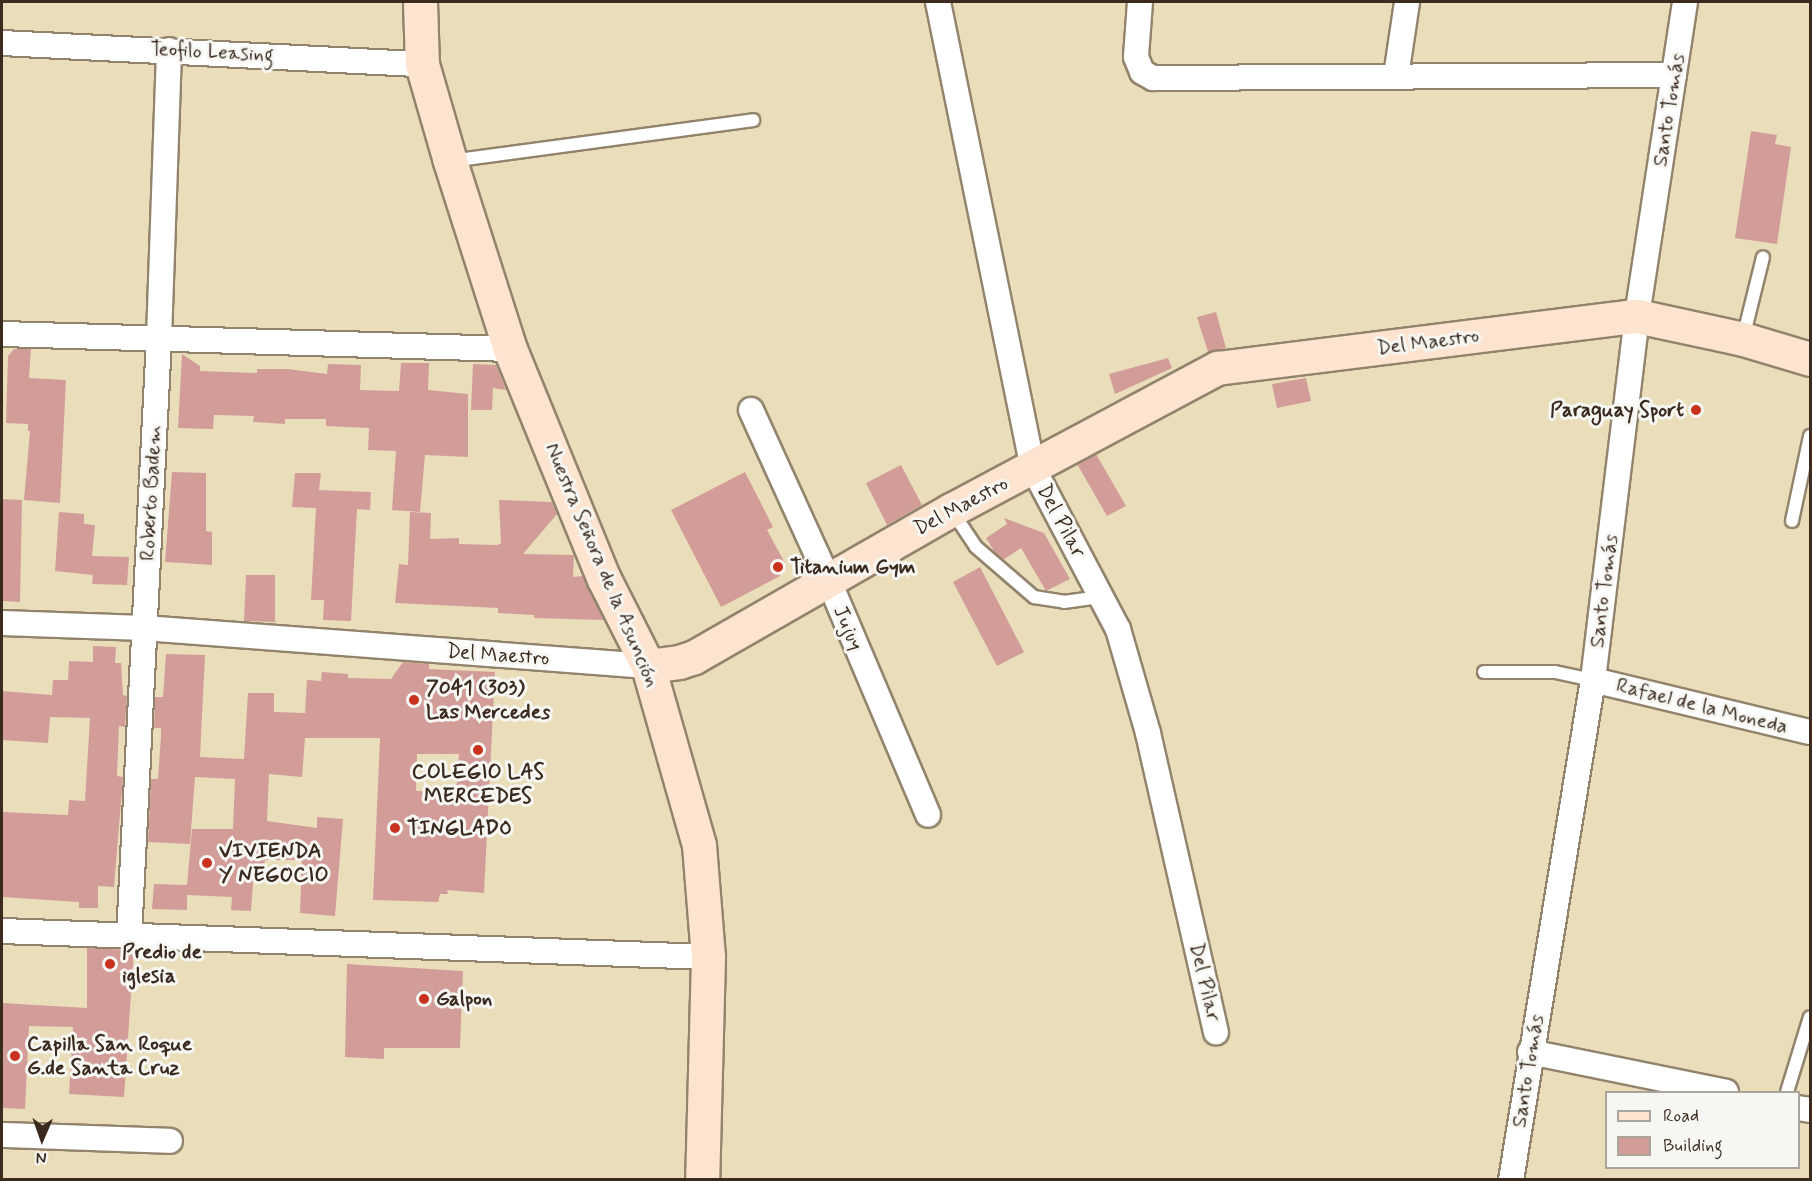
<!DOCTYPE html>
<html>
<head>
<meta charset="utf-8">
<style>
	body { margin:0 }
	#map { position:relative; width:1812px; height:1181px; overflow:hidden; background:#eadeba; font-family:Mynerve,sans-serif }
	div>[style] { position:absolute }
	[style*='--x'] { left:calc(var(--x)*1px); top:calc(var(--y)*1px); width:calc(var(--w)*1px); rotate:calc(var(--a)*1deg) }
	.building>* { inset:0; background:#d29d99 }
	.roads { filter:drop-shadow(2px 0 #92846c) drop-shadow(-2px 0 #92846c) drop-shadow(0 2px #92846c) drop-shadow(0 -2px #92846c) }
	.lane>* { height:12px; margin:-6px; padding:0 6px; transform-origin:6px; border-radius:6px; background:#fff }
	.street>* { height:24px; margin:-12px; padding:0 12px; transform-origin:12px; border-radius:12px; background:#fff }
	.secondary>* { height:33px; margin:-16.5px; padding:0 16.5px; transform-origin:16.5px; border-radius:16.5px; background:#fde4d1 }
	.dots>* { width:16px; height:16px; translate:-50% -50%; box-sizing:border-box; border:3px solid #f6f6f2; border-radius:50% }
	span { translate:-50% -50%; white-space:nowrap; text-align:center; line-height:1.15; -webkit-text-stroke:6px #f6f6f2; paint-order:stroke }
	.street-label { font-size:21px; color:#3b2a1e }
	.poi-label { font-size:21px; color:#3b2a1e; font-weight:700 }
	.right { translate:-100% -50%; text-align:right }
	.left { translate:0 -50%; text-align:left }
	.frame { position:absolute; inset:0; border:3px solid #3b2a1e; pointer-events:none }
	.legend { position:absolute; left:1605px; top:1091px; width:195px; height:78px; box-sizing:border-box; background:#f6f6f2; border:2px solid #aba49d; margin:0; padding:8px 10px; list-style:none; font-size:18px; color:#3b2a1e }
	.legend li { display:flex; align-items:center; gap:12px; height:30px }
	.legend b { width:30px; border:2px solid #aba49d }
	.north { position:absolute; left:12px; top:1109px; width:60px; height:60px; -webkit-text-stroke:4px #f6f6f2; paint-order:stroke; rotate:182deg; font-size:16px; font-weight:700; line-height:24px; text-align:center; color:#3b2a1e }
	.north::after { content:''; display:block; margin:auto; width:21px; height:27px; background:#3b2a1e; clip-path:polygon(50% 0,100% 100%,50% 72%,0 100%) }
</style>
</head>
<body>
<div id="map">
	<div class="building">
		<div style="clip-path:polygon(1751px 131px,1777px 135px,1775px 144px,1791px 147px,1777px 244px,1735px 238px)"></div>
		<div style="clip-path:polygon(1216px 312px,1226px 348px,1208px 352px,1197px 317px)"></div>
		<div style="clip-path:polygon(14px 349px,31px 349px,29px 378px,66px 380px,60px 503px,24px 500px,30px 431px,28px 431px,28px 424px,6px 423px,8px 356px)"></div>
		<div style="clip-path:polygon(182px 354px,200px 366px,200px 371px,257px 373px,257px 369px,288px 369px,327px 374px,328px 364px,361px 365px,360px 390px,399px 391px,401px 363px,429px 363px,428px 390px,468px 394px,468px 457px,425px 455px,420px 512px,392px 510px,396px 451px,368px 450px,369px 428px,326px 426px,326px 419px,285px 419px,285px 424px,253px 422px,254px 416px,214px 415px,213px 429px,178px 428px)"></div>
		<div style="clip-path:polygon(1168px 358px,1172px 368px,1115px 394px,1109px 374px)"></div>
		<div style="clip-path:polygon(473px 364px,496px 365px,506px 390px,493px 388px,492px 410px,471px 410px)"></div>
		<div style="clip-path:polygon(1306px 378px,1311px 401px,1277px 408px,1272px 384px)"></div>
		<div style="clip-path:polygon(1096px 454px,1126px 506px,1107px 516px,1077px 464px)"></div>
		<div style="clip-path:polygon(901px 465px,922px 505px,887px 525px,866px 483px)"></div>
		<div style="clip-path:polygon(172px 472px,206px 473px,206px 531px,212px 532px,212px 565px,165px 562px)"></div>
		<div style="clip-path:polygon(745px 472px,773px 527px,767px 530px,785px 563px,780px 576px,721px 607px,671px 510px)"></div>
		<div style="clip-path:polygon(295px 473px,321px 473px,319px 490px,371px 492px,370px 510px,357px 509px,351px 621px,323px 620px,324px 600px,311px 600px,316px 508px,292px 507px)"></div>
		<div style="clip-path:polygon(2px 499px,22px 500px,20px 602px,2px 601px)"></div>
		<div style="clip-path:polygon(499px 500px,552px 502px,557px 514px,523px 554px,574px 555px,573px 577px,583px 576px,604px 620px,534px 618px,534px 615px,498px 613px,498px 608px,395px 603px,399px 564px,408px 565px,410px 512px,431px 513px,430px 539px,459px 538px,459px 544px,498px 545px,501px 543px)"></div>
		<div style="clip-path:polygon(59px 512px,84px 514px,84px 524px,95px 525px,92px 556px,129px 557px,127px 585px,92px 584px,93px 575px,55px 571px)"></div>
		<div style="clip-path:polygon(1004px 518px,1044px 533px,1070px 579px,1046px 591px,1021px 548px,1003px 560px,996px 554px,986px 538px,1007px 524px)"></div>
		<div style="clip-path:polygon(980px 567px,1024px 652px,997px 666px,953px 582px)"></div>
		<div style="clip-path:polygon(246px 575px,275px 575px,275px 622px,244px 621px)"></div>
		<div style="clip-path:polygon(93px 646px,116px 647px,115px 663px,121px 663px,123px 695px,127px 696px,125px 727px,119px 726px,117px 776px,123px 777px,114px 887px,98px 886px,98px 908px,79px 908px,79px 902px,2px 897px,2px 812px,68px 815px,69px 800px,85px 801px,90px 718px,50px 717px,48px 743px,2px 740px,2px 691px,52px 695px,53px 680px,68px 680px,69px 661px,93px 662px)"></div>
		<div style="clip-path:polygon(evenodd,166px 654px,205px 655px,200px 757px,244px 759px,248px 693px,274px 693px,274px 712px,305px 713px,307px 680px,321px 681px,322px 672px,348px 674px,348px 678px,391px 679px,403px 662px,429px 664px,429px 669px,495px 672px,484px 893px,447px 890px,448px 894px,440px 894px,438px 902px,373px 900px,380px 738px,305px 738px,302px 777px,269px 774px,267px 821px,317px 828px,317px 817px,343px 819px,335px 916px,300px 913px,302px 860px,265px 860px,264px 869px,254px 869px,251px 911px,231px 910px,232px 897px,187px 895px,187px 910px,152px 909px,154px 884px,187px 885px,192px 829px,233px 829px,235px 779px,195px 777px,190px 844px,148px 842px,151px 779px,158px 779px,161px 736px,161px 728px,154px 728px,155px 697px,163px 697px,166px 654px,417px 754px,459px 754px,456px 792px,416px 791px,417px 754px)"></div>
		<div style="clip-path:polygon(87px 948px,134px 950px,124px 1097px,69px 1094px,73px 1027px,29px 1026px,25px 1109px,2px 1108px,2px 1003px,87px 1008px)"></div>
		<div style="clip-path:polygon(347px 964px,463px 971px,460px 1048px,384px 1048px,384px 1059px,345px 1057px)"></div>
	</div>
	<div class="roads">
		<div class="lane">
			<div style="--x:451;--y:161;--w:305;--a:-7.7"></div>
			<div style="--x:1743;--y:338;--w:83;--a:-76.1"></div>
			<div style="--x:952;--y:511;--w:43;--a:56.3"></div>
			<div style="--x:976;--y:547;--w:77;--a:40.8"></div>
			<div style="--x:1034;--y:597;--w:30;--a:9"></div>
			<div style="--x:1064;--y:602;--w:36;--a:-8"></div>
			<div style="--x:1792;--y:521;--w:87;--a:-78"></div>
			<div style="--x:1484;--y:672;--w:71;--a:0"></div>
			<div style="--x:1555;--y:672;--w:39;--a:12"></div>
			<div style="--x:1787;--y:1092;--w:78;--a:-73"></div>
		</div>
		<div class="street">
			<div style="--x:938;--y:2;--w:476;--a:78.5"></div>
			<div style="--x:1033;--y:468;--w:182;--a:62.2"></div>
			<div style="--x:1118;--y:629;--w:108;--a:73.9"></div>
			<div style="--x:1148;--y:733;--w:307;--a:77.2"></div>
			<div style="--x:1140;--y:2;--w:55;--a:94.2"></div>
			<div style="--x:1136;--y:57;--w:16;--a:68"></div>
			<div style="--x:1142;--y:72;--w:13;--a:29"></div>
			<div style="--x:1153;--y:78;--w:521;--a:-0.33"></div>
			<div style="--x:2;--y:43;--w:421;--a:2.9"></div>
			<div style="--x:1396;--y:76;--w:75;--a:-81.5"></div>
			<div style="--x:2;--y:334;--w:508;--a:1.69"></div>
			<div style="--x:751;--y:410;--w:186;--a:65.5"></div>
			<div style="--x:828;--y:579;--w:256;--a:67"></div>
			<div style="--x:2;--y:623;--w:142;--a:2"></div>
			<div style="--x:144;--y:628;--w:505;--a:4.31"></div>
			<div style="--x:1593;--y:680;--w:223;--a:13.5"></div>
			<div style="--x:2;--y:931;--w:706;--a:2.11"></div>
			<div style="--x:129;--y:937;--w:600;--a:-87.13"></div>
			<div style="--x:159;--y:338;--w:288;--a:-88"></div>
			<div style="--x:1530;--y:1052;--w:200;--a:11.5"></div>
			<div style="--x:1798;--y:1108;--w:12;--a:9"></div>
			<div style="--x:2;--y:1135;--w:168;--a:2"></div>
			<div style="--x:1511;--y:1180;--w:507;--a:-80.69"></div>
			<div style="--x:1593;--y:680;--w:367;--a:-83.1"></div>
			<div style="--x:1637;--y:316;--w:318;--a:-81.3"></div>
		</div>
		<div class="secondary">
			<div style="--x:420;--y:2;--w:62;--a:88.2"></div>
			<div style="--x:422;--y:64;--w:101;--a:73.9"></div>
			<div style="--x:450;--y:161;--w:197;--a:72.3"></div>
			<div style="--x:510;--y:349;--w:248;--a:67.8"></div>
			<div style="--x:604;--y:579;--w:97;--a:63.2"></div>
			<div style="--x:648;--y:666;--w:186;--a:74.1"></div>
			<div style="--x:699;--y:845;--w:112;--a:85.4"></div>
			<div style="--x:708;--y:957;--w:223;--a:91.5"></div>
			<div style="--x:648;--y:666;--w:31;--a:-7"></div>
			<div style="--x:679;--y:662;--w:16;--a:-18"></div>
			<div style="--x:694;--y:657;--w:296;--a:-29.8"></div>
			<div style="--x:951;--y:510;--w:302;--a:-28.1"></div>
			<div style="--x:1217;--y:368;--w:423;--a:-7.1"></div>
			<div style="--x:1637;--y:316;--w:108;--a:12.2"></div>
			<div style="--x:1743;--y:339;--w:70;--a:16.6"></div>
		</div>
	</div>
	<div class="dots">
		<div style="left:1696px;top:410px;background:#c8321e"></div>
		<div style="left:778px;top:567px;background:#c8321e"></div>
		<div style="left:414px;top:700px;background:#c8321e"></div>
		<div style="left:478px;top:750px;background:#c8321e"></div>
		<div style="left:395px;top:828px;background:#c8321e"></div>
		<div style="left:207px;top:863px;background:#c8321e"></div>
		<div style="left:110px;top:964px;background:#c8321e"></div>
		<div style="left:424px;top:999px;background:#c8321e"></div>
		<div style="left:15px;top:1056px;background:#c8321e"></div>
	</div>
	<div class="street-label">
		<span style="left:212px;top:52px;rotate:3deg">Teofilo Leasing</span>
		<span style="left:1669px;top:110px;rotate:-81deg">Santo Tomás</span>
		<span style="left:1428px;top:342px;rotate:-7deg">Del Maestro</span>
		<span style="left:151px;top:493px;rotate:-87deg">Roberto Badem</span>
		<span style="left:961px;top:506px;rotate:-28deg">Del Maestro</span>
		<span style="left:1061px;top:521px;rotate:62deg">Del Pilar</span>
		<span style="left:602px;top:565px;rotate:67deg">Nuestra Señora de la Asunción</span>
		<span style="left:1604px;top:591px;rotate:-83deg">Santo Tomás</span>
		<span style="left:848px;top:628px;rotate:67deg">Jujuy</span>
		<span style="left:498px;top:655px;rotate:4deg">Del Maestro</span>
		<span style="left:1702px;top:706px;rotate:14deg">Rafael de la Moneda</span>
		<span style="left:1205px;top:982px;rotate:77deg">Del Pilar</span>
		<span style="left:1528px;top:1071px;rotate:-81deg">Santo Tomás</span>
	</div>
	<div class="poi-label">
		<span class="right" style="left:1684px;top:410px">Paraguay Sport</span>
		<span class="left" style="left:790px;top:567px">Titanium Gym</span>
		<span class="left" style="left:426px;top:700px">7041 (303)<br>Las Mercedes</span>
		<span style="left:478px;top:784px">COLEGIO LAS<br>MERCEDES</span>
		<span class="left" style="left:407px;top:828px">TINGLADO</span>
		<span class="left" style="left:219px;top:863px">VIVIENDA<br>Y NEGOCIO</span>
		<span class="left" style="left:122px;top:964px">Predio de<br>iglesia</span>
		<span class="left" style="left:436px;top:999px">Galpon</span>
		<span class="left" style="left:27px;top:1056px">Capilla San Roque<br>G.de Santa Cruz</span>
	</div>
	<div class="frame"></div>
	<ul class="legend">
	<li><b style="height:8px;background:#fde4d1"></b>Road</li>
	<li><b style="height:16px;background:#d29d99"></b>Building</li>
	</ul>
	<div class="north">N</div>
</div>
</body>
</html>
